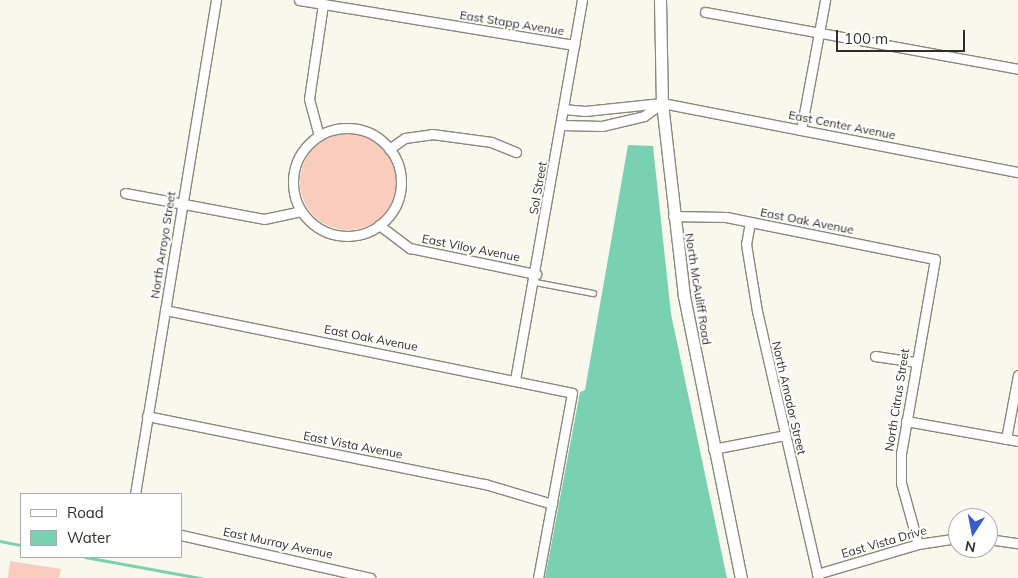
<!DOCTYPE html>
<html>
<head>
<meta charset="utf-8">
<style>
	body { margin:0 }
	#map { position:relative; width:1018px; height:578px; overflow:hidden; background:#f9f8ec; font-family:Mulish,sans-serif }
	div>[style] { position:absolute }
	[style*='--x'] { left:calc(var(--x)*1px); top:calc(var(--y)*1px); width:calc(var(--w)*1px); rotate:calc(var(--a)*1deg) }
	.green>* { inset:0; background:#faccbe }
	.round { border-radius:50% }
	.water>* { inset:0; background:#79d1b1 }
	.stream>* { height:2.5px; margin:-1.25px; padding:0 1.25px; transform-origin:1.25px; border-radius:1.25px; background:#79d1b1 }
	.roads { filter:drop-shadow(1px 0 #89887d) drop-shadow(-1px 0 #89887d) drop-shadow(0 1px #89887d) drop-shadow(0 -1px #89887d) }
	.service>* { height:4.5px; margin:-2.25px; padding:0 2.25px; transform-origin:2.25px; border-radius:2.25px; background:#fff }
	.minor>* { height:9px; margin:-4.5px; padding:0 4.5px; transform-origin:4.5px; border-radius:4.5px; background:#fff }
	.minor>.ring { margin:-4.5px; padding:0; box-sizing:content-box; background:none; border:9px solid #fff; border-radius:50% }
	.tertiary>* { height:11px; margin:-5.5px; padding:0 5.5px; transform-origin:5.5px; border-radius:5.5px; background:#fff }
	span { translate:-50% -50%; white-space:nowrap; text-align:center; line-height:1.15; -webkit-text-stroke:4px #fff; paint-order:stroke }
	.street-label { font-size:12px; color:#2d2d29 }
	.legend { position:absolute; left:20px; top:493px; width:162px; height:65px; box-sizing:border-box; background:#fff; border:1px solid #ababa9; margin:0; padding:6px 9px; list-style:none; font-size:15px; color:#2d2d29 }
	.legend li { display:flex; align-items:center; gap:10px; height:25px }
	.legend b { width:25px; border:1px solid #ababa9 }
	.north { position:absolute; left:948px; top:508px; width:50px; height:50px; box-sizing:border-box; background:#fff; border:1px solid #ababa9; border-radius:50%; rotate:191deg; font-size:14px; font-weight:700; line-height:20px; text-align:center; color:#2d2d29 }
	.north::after { content:''; display:block; margin:auto; width:18px; height:22px; background:#385ccd; clip-path:polygon(50% 0,100% 100%,50% 72%,0 100%) }
	.scale { position:absolute; left:836px; top:30px; width:129px; height:22px; box-sizing:border-box; border:2px solid #2d2d29; border-top:0; padding-left:6px; font-size:15px; line-height:18px; white-space:nowrap; color:#2d2d29; -webkit-text-stroke:4px #fff; paint-order:stroke }
</style>
</head>
<body>
<div id="map">
	<div class="green">
		<div class="round" style="left:300px;top:134px;width:96px;height:96px"></div>
		<div style="clip-path:polygon(10px 561px,61px 569px,59px 578px,8px 578px)"></div>
	</div>
	<div class="water">
		<div style="clip-path:polygon(628px 145px,653px 146px,671px 314px,727px 578px,545px 578px,580px 392px,585px 390px)"></div>
	</div>
	<div class="stream">
		<div style="--x:0;--y:541;--w:21;--a:11"></div>
		<div style="--x:85;--y:557;--w:118;--a:10.3"></div>
	</div>
	<div class="roads">
		<div class="service">
			<div style="--x:535;--y:282;--w:59;--a:10.7"></div>
		</div>
		<div class="minor">
			<div style="--x:299;--y:0;--w:279;--a:9.3"></div>
			<div style="--x:705;--y:12;--w:318;--a:10.3"></div>
			<div style="--x:563;--y:109;--w:22;--a:5"></div>
			<div style="--x:585;--y:111;--w:77;--a:-5.9"></div>
			<div style="--x:662;--y:103;--w:363;--a:11"></div>
			<div style="--x:562;--y:125;--w:40;--a:1.4"></div>
			<div style="--x:602;--y:126;--w:43;--a:-13.4"></div>
			<div style="--x:644;--y:116;--w:22;--a:-36"></div>
			<div class="ring" style="left:293px;top:128px;width:99px;height:99px"></div>
			<div style="--x:801;--y:130;--w:132;--a:-79.5"></div>
			<div style="--x:319;--y:136;--w:38;--a:-105"></div>
			<div style="--x:309;--y:99;--w:96;--a:-81.6"></div>
			<div style="--x:389;--y:149;--w:19;--a:-35"></div>
			<div style="--x:405;--y:138;--w:27;--a:-8"></div>
			<div style="--x:432;--y:134;--w:60;--a:7.7"></div>
			<div style="--x:491;--y:142;--w:27;--a:22"></div>
			<div style="--x:125;--y:193;--w:141;--a:10.6"></div>
			<div style="--x:264;--y:219;--w:38;--a:-12"></div>
			<div style="--x:673;--y:216;--w:53;--a:1.1"></div>
			<div style="--x:726;--y:217;--w:213;--a:11.4"></div>
			<div style="--x:935;--y:259;--w:197;--a:99.9"></div>
			<div style="--x:901;--y:453;--w:30;--a:90"></div>
			<div style="--x:901;--y:483;--w:63;--a:74.4"></div>
			<div style="--x:750;--y:222;--w:22;--a:100"></div>
			<div style="--x:746;--y:244;--w:68;--a:80.7"></div>
			<div style="--x:757;--y:311;--w:274;--a:77.1"></div>
			<div style="--x:379;--y:225;--w:39;--a:37"></div>
			<div style="--x:410;--y:248;--w:129;--a:11.7"></div>
			<div style="--x:165;--y:310;--w:415;--a:11.5"></div>
			<div style="--x:572;--y:393;--w:188;--a:100.4"></div>
			<div style="--x:875;--y:356;--w:40;--a:8.5"></div>
			<div style="--x:515;--y:380;--w:386;--a:-80"></div>
			<div style="--x:147;--y:416;--w:345;--a:11.4"></div>
			<div style="--x:485;--y:484;--w:70;--a:16.6"></div>
			<div style="--x:906;--y:421;--w:114;--a:10.1"></div>
			<div style="--x:1006;--y:439;--w:65;--a:-79.4"></div>
			<div style="--x:713;--y:449;--w:73;--a:-11"></div>
			<div style="--x:135;--y:494;--w:501;--a:-80.69"></div>
			<div style="--x:181;--y:535;--w:194;--a:12.8"></div>
			<div style="--x:988;--y:539;--w:30;--a:8"></div>
			<div style="--x:817;--y:574;--w:105;--a:-16.5"></div>
			<div style="--x:918;--y:544;--w:40;--a:-8.5"></div>
		</div>
		<div class="tertiary">
			<div style="--x:660;--y:0;--w:103;--a:88.9"></div>
			<div style="--x:662;--y:103;--w:194;--a:83.5"></div>
			<div style="--x:684;--y:296;--w:288;--a:78.6"></div>
		</div>
	</div>
	<div class="street-label">
		<span style="left:512px;top:23px;rotate:9deg">East Stapp Avenue</span>
		<span style="left:842px;top:125px;rotate:11deg">East Center Avenue</span>
		<span style="left:538px;top:188px;rotate:-80deg">Sol Street</span>
		<span style="left:807px;top:221px;rotate:11deg">East Oak Avenue</span>
		<span style="left:163px;top:245px;rotate:-81deg">North Arroyo Street</span>
		<span style="left:471px;top:248px;rotate:11deg">East Viloy Avenue</span>
		<span style="left:698px;top:289px;rotate:81deg">North McAuliff Road</span>
		<span style="left:371px;top:338px;rotate:11deg">East Oak Avenue</span>
		<span style="left:789px;top:398px;rotate:77deg">North Amador Street</span>
		<span style="left:897px;top:400px;rotate:-81deg">North Citrus Street</span>
		<span style="left:353px;top:445px;rotate:11deg">East Vista Avenue</span>
		<span style="left:884px;top:542px;rotate:-16deg">East Vista Drive</span>
		<span style="left:278px;top:543px;rotate:12deg">East Murray Avenue</span>
	</div>
	<ul class="legend">
	<li><b style="height:6px;background:#fff"></b>Road</li>
	<li><b style="height:14px;background:#79d1b1"></b>Water</li>
	</ul>
	<div class="north">N</div>
	<div class="scale">100 m</div>
</div>
</body>
</html>
